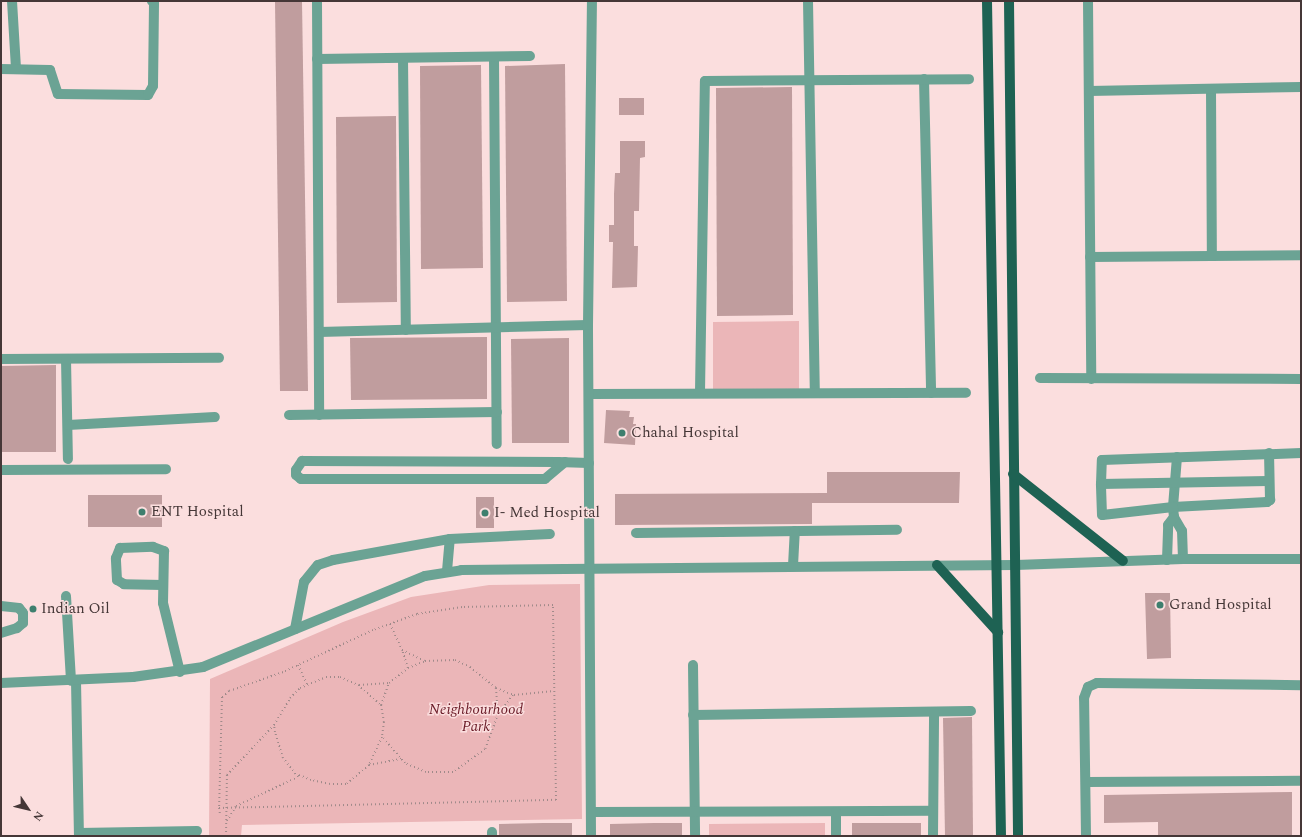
<!DOCTYPE html>
<html>
<head>
<meta charset="utf-8">
<style>
	body { margin:0 }
	#map { position:relative; width:1302px; height:837px; overflow:hidden; background:#fbdede; font-family:Spectral,serif }
	div>[style] { position:absolute }
	[style*='--x'] { left:calc(var(--x)*1px); top:calc(var(--y)*1px); width:calc(var(--w)*1px); rotate:calc(var(--a)*1deg) }
	.green>* { inset:0; background:#ebb6b8 }
	.building>* { inset:0; background:#c09d9e }
	.path>* { height:2px; margin-top:-1px; transform-origin:0; background:repeating-linear-gradient(90deg,#a08a8a 0 1px,transparent 0 4px) }
	.minor>* { height:10px; margin:-5px; padding:0 5px; transform-origin:5px; border-radius:5px; background:#6ba394 }
	.major>* { height:10px; margin:-5px; padding:0 5px; transform-origin:5px; border-radius:5px; background:#1e6253 }
	.dots>* { width:11px; height:11px; translate:-50% -50%; box-sizing:border-box; border:2px solid #fbdede; border-radius:50% }
	span { translate:-50% -50%; white-space:nowrap; text-align:center; line-height:1.15; -webkit-text-stroke:3px #fbdede; paint-order:stroke }
	.poi-label { font-size:15px; color:#453737 }
	.left { translate:0 -50%; text-align:left }
	.park-label { font-size:15px; color:#6b1c28; font-style:italic }
	.frame { position:absolute; inset:0; border:2px solid #453737; pointer-events:none }
	.north { position:absolute; left:8px; top:789px; width:40px; height:40px; -webkit-text-stroke:3px #fbdede; paint-order:stroke; rotate:125deg; font-size:11px; font-weight:700; line-height:16px; text-align:center; color:#453737 }
	.north::after { content:''; display:block; margin:auto; width:14px; height:18px; background:#453737; clip-path:polygon(50% 0,100% 100%,50% 72%,0 100%) }
</style>
</head>
<body>
<div id="map">
	<div class="green">
		<div style="clip-path:polygon(799px 321px,799px 391px,713px 392px,713px 322px)"></div>
		<div style="clip-path:polygon(580px 584px,582px 819px,242px 825px,241px 836px,209px 836px,210px 679px,343px 622px,411px 597px,489px 585px)"></div>
		<div style="clip-path:polygon(825px 823px,825px 836px,709px 836px,709px 824px)"></div>
	</div>
	<div class="building">
		<div style="clip-path:polygon(275px 1px,302px 1px,308px 391px,280px 391px)"></div>
		<div style="clip-path:polygon(565px 64px,567px 301px,507px 302px,505px 66px)"></div>
		<div style="clip-path:polygon(481px 65px,483px 268px,421px 269px,420px 66px)"></div>
		<div style="clip-path:polygon(792px 87px,793px 315px,717px 316px,716px 88px)"></div>
		<div style="clip-path:polygon(619px 98px,644px 98px,644px 115px,619px 115px)"></div>
		<div style="clip-path:polygon(396px 116px,397px 302px,337px 303px,336px 117px)"></div>
		<div style="clip-path:polygon(620px 141px,645px 141px,645px 157px,640px 158px,639px 211px,634px 211px,634px 246px,638px 246px,637px 287px,612px 288px,613px 242px,609px 242px,609px 225px,614px 225px,614px 194px,615px 173px,620px 173px)"></div>
		<div style="clip-path:polygon(487px 337px,487px 399px,351px 400px,350px 338px)"></div>
		<div style="clip-path:polygon(569px 338px,569px 443px,512px 443px,511px 339px)"></div>
		<div style="clip-path:polygon(56px 365px,56px 452px,1px 452px,1px 366px)"></div>
		<div style="clip-path:polygon(606px 410px,630px 411px,629px 417px,634px 417px,633px 424px,636px 424px,635px 445px,604px 443px)"></div>
		<div style="clip-path:polygon(827px 472px,960px 472px,959px 503px,812px 503px,812px 524px,615px 525px,615px 494px,827px 493px)"></div>
		<div style="clip-path:polygon(88px 495px,162px 495px,162px 527px,88px 527px)"></div>
		<div style="clip-path:polygon(476px 497px,494px 497px,494px 528px,476px 528px)"></div>
		<div style="clip-path:polygon(1145px 593px,1170px 593px,1171px 658px,1147px 659px)"></div>
		<div style="clip-path:polygon(972px 717px,973px 836px,945px 836px,943px 718px)"></div>
		<div style="clip-path:polygon(1292px 792px,1292px 836px,1158px 836px,1158px 822px,1104px 823px,1104px 795px)"></div>
		<div style="clip-path:polygon(543px 823px,572px 823px,572px 836px,499px 836px,499px 824px)"></div>
		<div style="clip-path:polygon(654px 823px,682px 823px,682px 836px,610px 836px,610px 824px)"></div>
		<div style="clip-path:polygon(852px 823px,921px 823px,921px 836px,852px 836px)"></div>
	</div>
	<div class="path">
		<div style="--x:390;--y:624;--w:29;--a:65"></div>
		<div style="--x:298;--y:665;--w:21;--a:65"></div>
		<div style="--x:408;--y:668;--w:19;--a:-108"></div>
		<div style="--x:402;--y:650;--w:25;--a:26"></div>
		<div style="--x:326;--y:677;--w:14;--a:0"></div>
		<div style="--x:340;--y:677;--w:20;--a:24"></div>
		<div style="--x:358;--y:685;--w:30;--a:41"></div>
		<div style="--x:381;--y:705;--w:17;--a:80"></div>
		<div style="--x:384;--y:722;--w:15;--a:98"></div>
		<div style="--x:382;--y:737;--w:31;--a:115"></div>
		<div style="--x:369;--y:765;--w:30;--a:140"></div>
		<div style="--x:346;--y:784;--w:16;--a:180"></div>
		<div style="--x:330;--y:784;--w:19;--a:-168"></div>
		<div style="--x:311;--y:780;--w:13;--a:-157"></div>
		<div style="--x:299;--y:775;--w:2;--a:117"></div>
		<div style="--x:298;--y:777;--w:24;--a:-128"></div>
		<div style="--x:283;--y:758;--w:27;--a:-107"></div>
		<div style="--x:275;--y:732;--w:7;--a:-98"></div>
		<div style="--x:274;--y:725;--w:31;--a:-59"></div>
		<div style="--x:290;--y:698;--w:14;--a:-45"></div>
		<div style="--x:300;--y:688;--w:28;--a:-23"></div>
		<div style="--x:359;--y:685;--w:30;--a:-4"></div>
		<div style="--x:496;--y:688;--w:18;--a:22"></div>
		<div style="--x:513;--y:695;--w:24;--a:128"></div>
		<div style="--x:514;--y:695;--w:40;--a:-5.7"></div>
		<div style="--x:381;--y:705;--w:23;--a:-70"></div>
		<div style="--x:389;--y:683;--w:24;--a:-38"></div>
		<div style="--x:408;--y:668;--w:18;--a:-22"></div>
		<div style="--x:425;--y:661;--w:30;--a:-2"></div>
		<div style="--x:455;--y:660;--w:17;--a:25"></div>
		<div style="--x:470;--y:667;--w:33;--a:39"></div>
		<div style="--x:496;--y:688;--w:26;--a:86"></div>
		<div style="--x:498;--y:714;--w:37;--a:110"></div>
		<div style="--x:485;--y:749;--w:39;--a:144"></div>
		<div style="--x:453;--y:772;--w:27;--a:180"></div>
		<div style="--x:426;--y:772;--w:23;--a:-157"></div>
		<div style="--x:405;--y:763;--w:33;--a:-131"></div>
		<div style="--x:369;--y:765;--w:33;--a:-11"></div>
		<div style="--x:219;--y:808;--w:337;--a:-1.4"></div>
		<div style="--x:556;--y:800;--w:195;--a:-90.9"></div>
		<div style="--x:553;--y:605;--w:91;--a:178.7"></div>
		<div style="--x:462;--y:607;--w:46;--a:171.2"></div>
		<div style="--x:417;--y:614;--w:47;--a:160"></div>
		<div style="--x:373;--y:630;--w:99;--a:155"></div>
		<div style="--x:283;--y:672;--w:57;--a:160.6"></div>
		<div style="--x:229;--y:691;--w:9;--a:139"></div>
		<div style="--x:222;--y:697;--w:111;--a:91.5"></div>
		<div style="--x:219;--y:808;--w:6;--a:81"></div>
		<div style="--x:227;--y:821;--w:17;--a:-59"></div>
		<div style="--x:236;--y:806;--w:68;--a:-25.1"></div>
		<div style="--x:226;--y:836;--w:61;--a:-89.1"></div>
		<div style="--x:227;--y:775;--w:69;--a:-46.8"></div>
	</div>
	<div class="minor">
		<div style="--x:12;--y:1;--w:67;--a:86.6"></div>
		<div style="--x:317;--y:1;--w:414;--a:89.7"></div>
		<div style="--x:808;--y:1;--w:391;--a:89"></div>
		<div style="--x:1088;--y:1;--w:378;--a:89.5"></div>
		<div style="--x:494;--y:57;--w:387;--a:89.6"></div>
		<div style="--x:403;--y:58;--w:272;--a:89.4"></div>
		<div style="--x:317;--y:59;--w:213;--a:-0.8"></div>
		<div style="--x:1;--y:69;--w:49;--a:1.2"></div>
		<div style="--x:50;--y:70;--w:25;--a:72"></div>
		<div style="--x:58;--y:94;--w:90;--a:0.6"></div>
		<div style="--x:148;--y:95;--w:10;--a:-61"></div>
		<div style="--x:153;--y:86;--w:83;--a:-89.3"></div>
		<div style="--x:154;--y:3;--w:3;--a:-135"></div>
		<div style="--x:924;--y:79;--w:314;--a:88.7"></div>
		<div style="--x:1211;--y:89;--w:167;--a:89.7"></div>
		<div style="--x:1089;--y:91;--w:212;--a:-1.1"></div>
		<div style="--x:1090;--y:257;--w:211;--a:-0.5"></div>
		<div style="--x:319;--y:332;--w:269;--a:-1.5"></div>
		<div style="--x:1;--y:359;--w:218;--a:-0.3"></div>
		<div style="--x:66;--y:359;--w:100;--a:88.9"></div>
		<div style="--x:1040;--y:378;--w:261;--a:0.2"></div>
		<div style="--x:700;--y:392;--w:311;--a:-89.1"></div>
		<div style="--x:705;--y:81;--w:264;--a:-0.4"></div>
		<div style="--x:589;--y:394;--w:377;--a:-0.2"></div>
		<div style="--x:289;--y:415;--w:208;--a:-0.8"></div>
		<div style="--x:68;--y:425;--w:147;--a:-3.1"></div>
		<div style="--x:1177;--y:457;--w:50;--a:94.6"></div>
		<div style="--x:1173;--y:507;--w:94;--a:-3"></div>
		<div style="--x:1267;--y:502;--w:4;--a:-34"></div>
		<div style="--x:1270;--y:500;--w:47;--a:-91.2"></div>
		<div style="--x:565;--y:462;--w:26;--a:140"></div>
		<div style="--x:545;--y:479;--w:244;--a:180"></div>
		<div style="--x:301;--y:479;--w:6;--a:-141"></div>
		<div style="--x:296;--y:475;--w:5;--a:-90"></div>
		<div style="--x:296;--y:470;--w:11;--a:-56"></div>
		<div style="--x:302;--y:461;--w:256;--a:0.2"></div>
		<div style="--x:558;--y:462;--w:31;--a:2"></div>
		<div style="--x:1;--y:470;--w:165;--a:-0.3"></div>
		<div style="--x:1101;--y:484;--w:24;--a:-88"></div>
		<div style="--x:1102;--y:460;--w:199;--a:-2"></div>
		<div style="--x:636;--y:533;--w:261;--a:-0.7"></div>
		<div style="--x:1183;--y:559;--w:28;--a:-92"></div>
		<div style="--x:1182;--y:531;--w:16;--a:-120"></div>
		<div style="--x:1174;--y:517;--w:10;--a:-96"></div>
		<div style="--x:1173;--y:507;--w:71;--a:173.6"></div>
		<div style="--x:1102;--y:515;--w:31;--a:-92"></div>
		<div style="--x:1101;--y:484;--w:167;--a:-1"></div>
		<div style="--x:1167;--y:560;--w:35;--a:-88"></div>
		<div style="--x:1168;--y:525;--w:10;--a:-53"></div>
		<div style="--x:793;--y:566;--w:35;--a:-87"></div>
		<div style="--x:447;--y:571;--w:32;--a:-85"></div>
		<div style="--x:163;--y:585;--w:39;--a:-179"></div>
		<div style="--x:124;--y:584;--w:8;--a:-150"></div>
		<div style="--x:117;--y:580;--w:22;--a:-93"></div>
		<div style="--x:116;--y:558;--w:11;--a:-68"></div>
		<div style="--x:120;--y:548;--w:33;--a:-2"></div>
		<div style="--x:153;--y:547;--w:12;--a:20"></div>
		<div style="--x:164;--y:551;--w:52;--a:91.1"></div>
		<div style="--x:163;--y:603;--w:71;--a:76.2"></div>
		<div style="--x:66;--y:596;--w:85;--a:86.6"></div>
		<div style="--x:1;--y:606;--w:18;--a:6"></div>
		<div style="--x:19;--y:608;--w:6;--a:51"></div>
		<div style="--x:23;--y:613;--w:10;--a:90"></div>
		<div style="--x:23;--y:623;--w:8;--a:140"></div>
		<div style="--x:17;--y:628;--w:17;--a:163"></div>
		<div style="--x:295;--y:629;--w:48;--a:-79.2"></div>
		<div style="--x:304;--y:582;--w:22;--a:-51"></div>
		<div style="--x:318;--y:565;--w:16;--a:-18"></div>
		<div style="--x:333;--y:560;--w:119;--a:-10.2"></div>
		<div style="--x:450;--y:539;--w:100;--a:-2.9"></div>
		<div style="--x:693;--y:665;--w:171;--a:89.3"></div>
		<div style="--x:76;--y:681;--w:155;--a:88.9"></div>
		<div style="--x:1;--y:683;--w:132;--a:-2.6"></div>
		<div style="--x:133;--y:677;--w:71;--a:-8.1"></div>
		<div style="--x:203;--y:667;--w:240;--a:-22.3"></div>
		<div style="--x:425;--y:576;--w:36;--a:-9"></div>
		<div style="--x:461;--y:570;--w:553;--a:-0.52"></div>
		<div style="--x:1014;--y:565;--w:169;--a:-2"></div>
		<div style="--x:1183;--y:559;--w:118;--a:0"></div>
		<div style="--x:693;--y:715;--w:278;--a:-0.8"></div>
		<div style="--x:1086;--y:782;--w:215;--a:-0.3"></div>
		<div style="--x:591;--y:812;--w:342;--a:-0.2"></div>
		<div style="--x:836;--y:812;--w:24;--a:90"></div>
		<div style="--x:492;--y:832;--w:4;--a:90"></div>
		<div style="--x:79;--y:833;--w:118;--a:-1"></div>
		<div style="--x:591;--y:836;--w:511;--a:-90.34"></div>
		<div style="--x:588;--y:325;--w:324;--a:-89.3"></div>
		<div style="--x:933;--y:836;--w:124;--a:-89.5"></div>
		<div style="--x:1086;--y:836;--w:138;--a:-90.8"></div>
		<div style="--x:1084;--y:698;--w:12;--a:-70"></div>
		<div style="--x:1088;--y:687;--w:10;--a:-24"></div>
		<div style="--x:1097;--y:683;--w:204;--a:0.6"></div>
	</div>
	<div class="major">
		<div style="--x:987;--y:1;--w:835;--a:89.04"></div>
		<div style="--x:1009;--y:1;--w:835;--a:89.38"></div>
		<div style="--x:1013;--y:474;--w:140;--a:38.3"></div>
		<div style="--x:937;--y:565;--w:91;--a:47.7"></div>
	</div>
	<div class="dots">
		<div style="left:622px;top:433px;background:#3e7f6e"></div>
		<div style="left:142px;top:512px;background:#3e7f6e"></div>
		<div style="left:485px;top:513px;background:#3e7f6e"></div>
		<div style="left:1160px;top:605px;background:#3e7f6e"></div>
		<div style="left:33px;top:609px;background:#3e7f6e"></div>
	</div>
	<div class="poi-label">
		<span class="left" style="left:631px;top:433px">Chahal Hospital</span>
		<span class="left" style="left:151px;top:512px">ENT Hospital</span>
		<span class="left" style="left:494px;top:513px">I- Med Hospital</span>
		<span class="left" style="left:1169px;top:605px">Grand Hospital</span>
		<span class="left" style="left:41px;top:609px">Indian Oil</span>
	</div>
	<div class="park-label">
		<span style="left:476px;top:718px">Neighbourhood<br>Park</span>
	</div>
	<div class="frame"></div>
	<div class="north">N</div>
</div>
</body>
</html>
